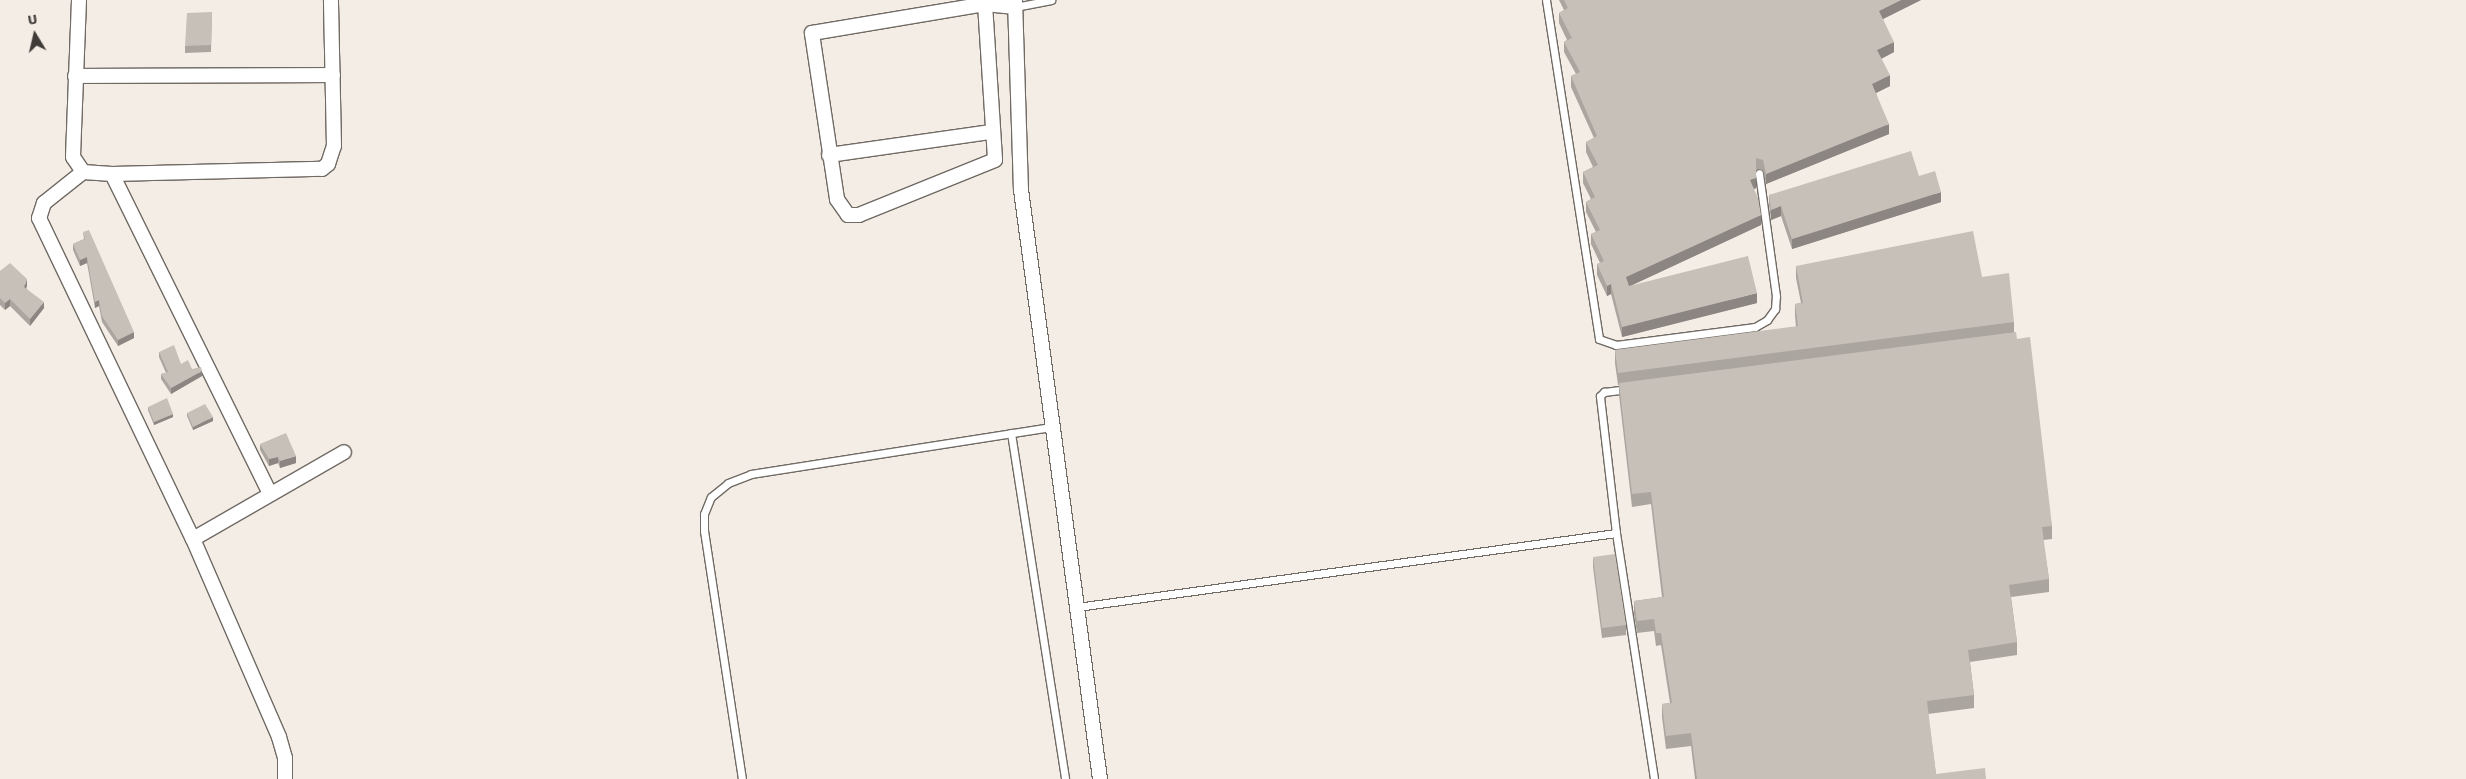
<!DOCTYPE html>
<html>
<head>
<meta charset="utf-8">
<style>
	body { margin:0 }
	#map { position:relative; width:2466px; height:779px; overflow:hidden; background:#f4ede6; font-family:Signika,sans-serif }
	div>[style] { position:absolute }
	[style*='--x'] { left:calc(var(--x)*1px); top:calc(var(--y)*1px); width:calc(var(--w)*1px); rotate:calc(var(--a)*1deg) }
	.roads { filter:drop-shadow(1px 0 #706a64) drop-shadow(-1px 0 #706a64) drop-shadow(0 1px #706a64) drop-shadow(0 -1px #706a64) }
	.lane>* { height:7px; margin:-3.5px; padding:0 3.5px; transform-origin:3.5px; border-radius:3.5px; background:#fff }
	.street>* { height:14px; margin:-7px; padding:0 7px; transform-origin:7px; border-radius:7px; background:#fff }
	.wall>* { inset:0; background:#aaa59f }
	.shaded-wall>* { inset:0; background:#8b8682 }
	.building>* { inset:0; background:#c6c0b9 }
	span { translate:-50% -50%; white-space:nowrap; text-align:center; line-height:1.15; -webkit-text-stroke:4px #f4ede6; paint-order:stroke }
	.north { position:absolute; left:10px; top:10px; width:50px; height:50px; -webkit-text-stroke:4px #f4ede6; paint-order:stroke; rotate:351deg; font-size:14px; font-weight:700; line-height:20px; text-align:center; color:#3e3b38 }
	.north::after { content:''; display:block; margin:auto; width:18px; height:22px; background:#3e3b38; clip-path:polygon(50% 0,100% 100%,50% 72%,0 100%) }
</style>
</head>
<body>
<div id="map">
	<div class="roads">
		<div class="lane">
			<div style="--x:1546;--y:0;--w:343;--a:81.1"></div>
			<div style="--x:1599;--y:339;--w:18;--a:19"></div>
			<div style="--x:1616;--y:345;--w:140;--a:-7.4"></div>
			<div style="--x:1755;--y:327;--w:14;--a:-30"></div>
			<div style="--x:1767;--y:320;--w:14;--a:-54"></div>
			<div style="--x:1775;--y:309;--w:13;--a:-86"></div>
			<div style="--x:1776;--y:296;--w:124;--a:-97.9"></div>
			<div style="--x:1015;--y:7;--w:37;--a:-11"></div>
			<div style="--x:1011;--y:433;--w:350;--a:81.1"></div>
			<div style="--x:1616;--y:533;--w:249;--a:81.2"></div>
			<div style="--x:1077;--y:607;--w:544;--a:-7.82"></div>
			<div style="--x:1616;--y:533;--w:138;--a:-96.7"></div>
			<div style="--x:1600;--y:396;--w:6;--a:-45"></div>
			<div style="--x:1604;--y:392;--w:24;--a:-7"></div>
			<div style="--x:742;--y:779;--w:251;--a:-98.7"></div>
			<div style="--x:704;--y:531;--w:17;--a:-90"></div>
			<div style="--x:704;--y:514;--w:18;--a:-68"></div>
			<div style="--x:711;--y:497;--w:22;--a:-39"></div>
			<div style="--x:728;--y:483;--w:25;--a:-21"></div>
			<div style="--x:751;--y:474;--w:305;--a:-8.9"></div>
		</div>
		<div class="street">
			<div style="--x:79;--y:0;--w:157;--a:92.2"></div>
			<div style="--x:73;--y:157;--w:18;--a:56"></div>
			<div style="--x:83;--y:172;--w:29;--a:4"></div>
			<div style="--x:112;--y:174;--w:210;--a:-1.4"></div>
			<div style="--x:322;--y:169;--w:8;--a:-40"></div>
			<div style="--x:328;--y:164;--w:19;--a:-72"></div>
			<div style="--x:334;--y:146;--w:146;--a:-91.2"></div>
			<div style="--x:1015;--y:0;--w:190;--a:88.2"></div>
			<div style="--x:1021;--y:190;--w:594;--a:82.36"></div>
			<div style="--x:985;--y:4;--w:156;--a:86.3"></div>
			<div style="--x:995;--y:160;--w:147;--a:158"></div>
			<div style="--x:859;--y:215;--w:11;--a:180"></div>
			<div style="--x:848;--y:215;--w:19;--a:-125"></div>
			<div style="--x:837;--y:199;--w:168;--a:-98.6"></div>
			<div style="--x:812;--y:33;--w:175;--a:-9.5"></div>
			<div style="--x:985;--y:4;--w:30;--a:6"></div>
			<div style="--x:75;--y:76;--w:258;--a:-0.2"></div>
			<div style="--x:829;--y:155;--w:164;--a:-8.1"></div>
			<div style="--x:83;--y:172;--w:50;--a:141.5"></div>
			<div style="--x:44;--y:203;--w:16;--a:108"></div>
			<div style="--x:39;--y:218;--w:356;--a:64.4"></div>
			<div style="--x:193;--y:539;--w:216;--a:66.5"></div>
			<div style="--x:279;--y:737;--w:22;--a:74"></div>
			<div style="--x:285;--y:758;--w:21;--a:90"></div>
			<div style="--x:112;--y:174;--w:356;--a:63.7"></div>
			<div style="--x:193;--y:539;--w:174;--a:-29.9"></div>
		</div>
	</div>
	<div class="wall">
		<div style="clip-path:polygon(1559px 0,1921px 0,1883px 19px,1894px 52px,1881px 59px,1890px 86px,1876px 93px,1889px 134px,1766px 184px,1763px 170px,1756px 169px,1756px 188px,1754px 189px,1761px 225px,1630px 286px,1757px 303px,1622px 337px,1611px 294px,1607px 296px,1597px 275px,1597px 264px,1600px 263px,1591px 244px,1591px 234px,1596px 232px,1586px 212px,1586px 202px,1591px 199px,1583px 183px,1583px 172px,1593px 167px,1586px 152px,1586px 142px,1594px 138px,1571px 87px,1571px 76px,1576px 74px,1564px 52px,1564px 42px,1567px 40px,1559px 23px,1559px 13px,1564px 10px)"></div>
		<div style="clip-path:polygon(212px 12px,211px 52px,185px 53px,185px 46px)"></div>
		<div style="clip-path:polygon(1919px 176px,1941px 202px,1792px 249px,1781px 216px,1771px 220px,1769px 205px,1769px 195px)"></div>
		<div style="clip-path:polygon(83px 232px,134px 338px,118px 346px,102px 322px,99px 306px,95px 308px,87px 263px,80px 266px,73px 250px,73px 244px,84px 239px)"></div>
		<div style="clip-path:polygon(1796px 266px,1982px 277px,2014px 322px,2014px 332px,2052px 526px,2052px 539px,2043px 540px,2049px 579px,2049px 592px,2011px 597px,2017px 642px,2017px 655px,1970px 662px,1974px 695px,1974px 708px,1928px 714px,1936px 774px,1986px 779px,1695px 779px,1691px 746px,1666px 749px,1662px 717px,1662px 704px,1670px 703px,1661px 645px,1656px 646px,1654px 631px,1637px 633px,1634px 614px,1634px 601px,1662px 597px,1651px 504px,1632px 507px,1619px 395px,1619px 385px,1618px 385px,1615px 363px,1615px 350px,1796px 327px,1795px 316px,1795px 304px,1801px 303px,1796px 278px)"></div>
		<div style="clip-path:polygon(0 271px,27px 286px,26px 288px,44px 308px,30px 326px,10px 306px,5px 310px,0 305px)"></div>
		<div style="clip-path:polygon(159px 352px,181px 364px,192px 369px,202px 376px,171px 394px,161px 379px,161px 374px,166px 373px,159px 357px)"></div>
		<div style="clip-path:polygon(148px 407px,173px 417px,154px 425px,148px 410px)"></div>
		<div style="clip-path:polygon(187px 413px,213px 421px,193px 430px,187px 416px)"></div>
		<div style="clip-path:polygon(260px 444px,296px 463px,280px 468px,278px 463px,269px 466px,260px 450px)"></div>
		<div style="clip-path:polygon(1593px 557px,1626px 625px,1626px 635px,1602px 638px,1593px 567px)"></div>
	</div>
	<div class="shaded-wall">
		<div style="clip-path:polygon(1901px 0,1921px 0,1879px 21px,1879px 11px)"></div>
		<div style="clip-path:polygon(1894px 42px,1894px 52px,1877px 61px,1877px 50px)"></div>
		<div style="clip-path:polygon(1890px 75px,1890px 86px,1872px 95px,1872px 84px)"></div>
		<div style="clip-path:polygon(1889px 124px,1889px 134px,1766px 184px,1766px 174px)"></div>
		<div style="clip-path:polygon(1756px 158px,1756px 188px,1750px 191px,1750px 180px)"></div>
		<div style="clip-path:polygon(1941px 192px,1941px 202px,1792px 249px,1792px 239px)"></div>
		<div style="clip-path:polygon(1781px 206px,1781px 216px,1771px 220px,1771px 210px)"></div>
		<div style="clip-path:polygon(1761px 215px,1761px 225px,1626px 288px,1626px 277px)"></div>
		<div style="clip-path:polygon(87px 257px,87px 263px,80px 266px,80px 260px)"></div>
		<div style="clip-path:polygon(27px 279px,27px 286px,24px 294px,24px 287px)"></div>
		<div style="clip-path:polygon(1611px 284px,1611px 294px,1607px 296px,1607px 286px)"></div>
		<div style="clip-path:polygon(1757px 293px,1757px 303px,1622px 337px,1622px 327px)"></div>
		<div style="clip-path:polygon(10px 299px,10px 306px,5px 310px,5px 303px)"></div>
		<div style="clip-path:polygon(99px 300px,99px 306px,95px 308px,95px 302px)"></div>
		<div style="clip-path:polygon(44px 302px,44px 308px,30px 326px,30px 319px)"></div>
		<div style="clip-path:polygon(134px 332px,134px 338px,118px 346px,118px 340px)"></div>
		<div style="clip-path:polygon(202px 371px,202px 376px,171px 394px,171px 388px)"></div>
		<div style="clip-path:polygon(173px 414px,173px 417px,154px 425px,154px 422px)"></div>
		<div style="clip-path:polygon(213px 417px,213px 421px,193px 430px,193px 427px)"></div>
		<div style="clip-path:polygon(296px 456px,296px 463px,280px 468px,280px 461px)"></div>
		<div style="clip-path:polygon(278px 457px,278px 463px,269px 466px,269px 459px)"></div>
	</div>
	<div class="building">
		<div style="clip-path:polygon(1564px 0,1901px 0,1879px 11px,1894px 42px,1877px 50px,1890px 75px,1872px 84px,1889px 124px,1766px 174px,1763px 160px,1756px 158px,1756px 178px,1750px 180px,1758px 198px,1761px 215px,1626px 277px,1629px 286px,1748px 256px,1757px 293px,1622px 327px,1611px 284px,1607px 286px,1597px 264px,1604px 261px,1591px 234px,1600px 230px,1586px 202px,1595px 197px,1583px 172px,1598px 165px,1586px 142px,1597px 136px,1571px 76px,1580px 72px,1564px 42px,1572px 38px,1559px 13px,1568px 8px)"></div>
		<div style="clip-path:polygon(212px 12px,211px 45px,185px 46px,187px 13px)"></div>
		<div style="clip-path:polygon(1911px 151px,1919px 176px,1935px 171px,1941px 192px,1792px 239px,1781px 206px,1771px 210px,1769px 195px)"></div>
		<div style="clip-path:polygon(89px 230px,134px 332px,118px 340px,102px 316px,99px 300px,95px 302px,87px 257px,80px 260px,73px 244px,85px 239px,83px 232px)"></div>
		<div style="clip-path:polygon(1973px 231px,1982px 277px,2009px 273px,2014px 322px,1618px 373px,1615px 350px,1798px 326px,1795px 304px,1803px 303px,1796px 266px)"></div>
		<div style="clip-path:polygon(10px 263px,27px 279px,24px 287px,44px 302px,30px 319px,10px 299px,5px 303px,0 298px,0 271px)"></div>
		<div style="clip-path:polygon(2016px 332px,2017px 339px,2030px 337px,2052px 526px,2042px 527px,2049px 579px,2009px 585px,2017px 642px,1968px 650px,1974px 695px,1927px 701px,1936px 774px,1985px 768px,1986px 779px,1697px 779px,1691px 733px,1666px 736px,1662px 704px,1672px 703px,1661px 633px,1656px 633px,1654px 619px,1637px 621px,1634px 601px,1664px 597px,1651px 492px,1632px 494px,1619px 383px)"></div>
		<div style="clip-path:polygon(174px 345px,181px 364px,188px 360px,192px 369px,201px 367px,202px 371px,171px 388px,161px 374px,168px 372px,159px 352px)"></div>
		<div style="clip-path:polygon(167px 398px,173px 414px,154px 422px,148px 407px)"></div>
		<div style="clip-path:polygon(205px 404px,213px 417px,193px 427px,187px 413px)"></div>
		<div style="clip-path:polygon(286px 433px,296px 456px,280px 461px,278px 457px,269px 459px,260px 444px)"></div>
		<div style="clip-path:polygon(1615px 554px,1626px 625px,1602px 628px,1593px 557px)"></div>
	</div>
	<div class="north">U</div>
</div>
</body>
</html>
